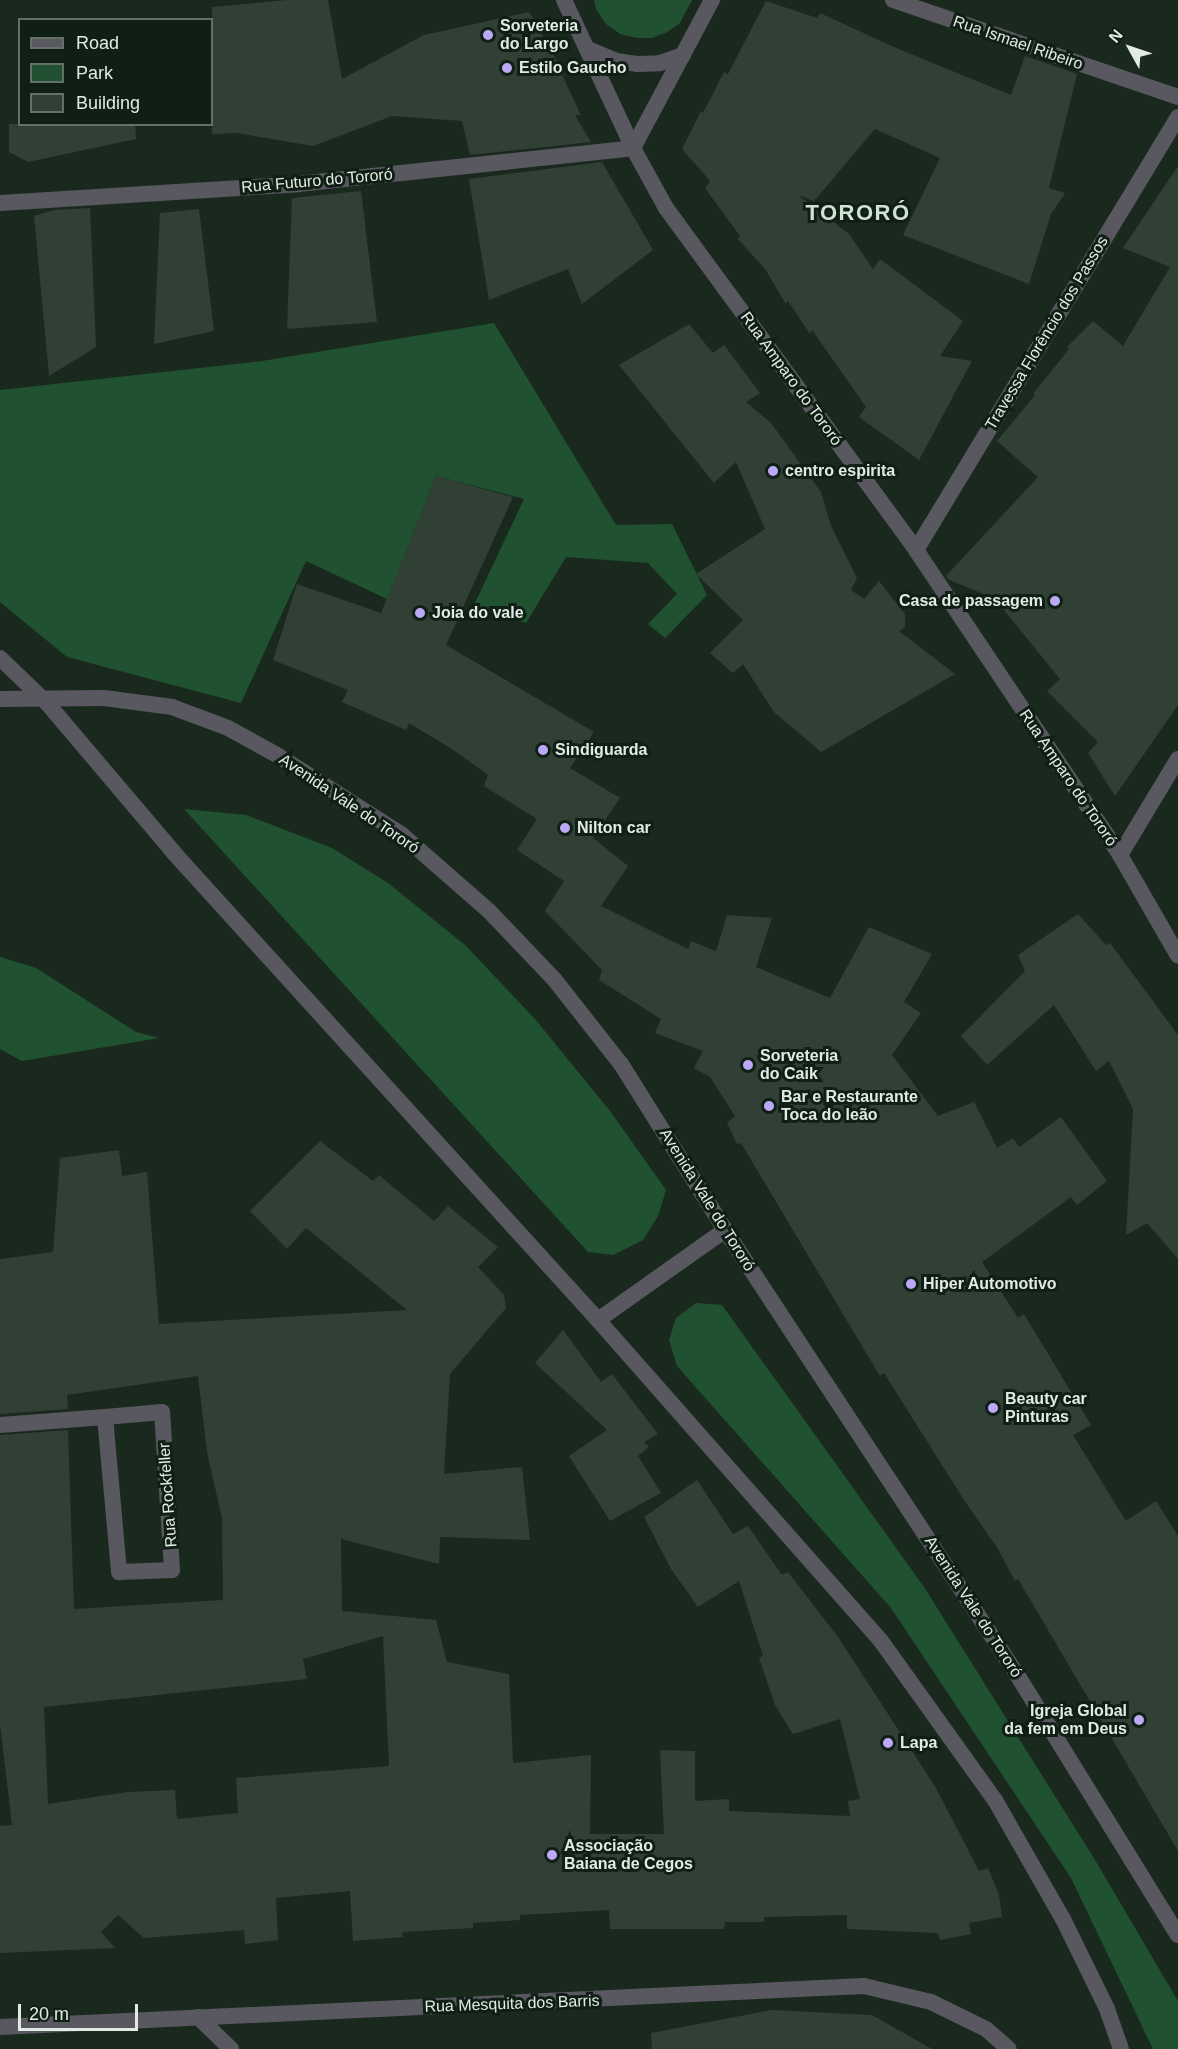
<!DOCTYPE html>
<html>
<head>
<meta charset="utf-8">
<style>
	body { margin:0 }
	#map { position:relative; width:1178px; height:2049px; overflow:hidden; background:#1a291e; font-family:Helvetica,sans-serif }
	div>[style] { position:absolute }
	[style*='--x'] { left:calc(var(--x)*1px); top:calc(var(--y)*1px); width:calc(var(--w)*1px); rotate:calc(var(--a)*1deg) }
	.green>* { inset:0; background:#205231 }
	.building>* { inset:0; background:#304034 }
	.minor>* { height:16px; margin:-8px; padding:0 8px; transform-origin:8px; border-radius:8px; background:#59575f }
	.tertiary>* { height:16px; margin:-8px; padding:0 8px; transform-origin:8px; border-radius:8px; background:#59575f }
	.tertiary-bridge>* { height:16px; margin:-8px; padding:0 8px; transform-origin:8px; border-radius:8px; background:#59575f }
	.dots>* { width:16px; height:16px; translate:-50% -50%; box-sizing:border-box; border:3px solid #101f15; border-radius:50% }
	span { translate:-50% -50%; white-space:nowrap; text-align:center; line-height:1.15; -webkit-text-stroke:6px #101f15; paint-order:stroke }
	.poi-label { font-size:16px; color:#e1eae3; font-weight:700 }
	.left { translate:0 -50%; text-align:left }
	.right { translate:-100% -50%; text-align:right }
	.street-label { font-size:16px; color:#e1eae3 }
	.district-label { font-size:22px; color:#cfe3d4; font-weight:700; letter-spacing:1.5px }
	.legend { position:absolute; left:18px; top:18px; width:195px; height:108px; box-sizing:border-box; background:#101f15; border:2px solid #647067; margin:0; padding:8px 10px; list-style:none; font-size:18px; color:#e1eae3 }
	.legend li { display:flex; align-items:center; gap:12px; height:30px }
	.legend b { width:30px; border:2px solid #647067 }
	.north { position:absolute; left:1100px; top:18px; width:60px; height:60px; -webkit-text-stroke:4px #101f15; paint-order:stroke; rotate:310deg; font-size:16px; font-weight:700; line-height:24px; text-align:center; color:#e1eae3 }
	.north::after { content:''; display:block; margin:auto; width:21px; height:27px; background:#e1eae3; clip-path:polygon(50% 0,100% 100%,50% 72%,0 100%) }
	.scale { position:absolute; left:18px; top:2004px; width:120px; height:27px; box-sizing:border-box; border:3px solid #e1eae3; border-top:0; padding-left:8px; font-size:18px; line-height:21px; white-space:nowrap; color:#e1eae3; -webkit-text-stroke:4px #101f15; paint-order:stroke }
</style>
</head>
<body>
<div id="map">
	<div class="green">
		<div style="clip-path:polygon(594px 0,692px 0,680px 23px,667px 32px,652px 38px,637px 38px,620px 34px,606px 24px,596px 9px)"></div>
		<div style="clip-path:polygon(494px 323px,616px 525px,672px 524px,707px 595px,665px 638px,648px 624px,677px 594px,648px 563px,566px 557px,526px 623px,474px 605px,524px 499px,436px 476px,387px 599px,306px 561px,241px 703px,67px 657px,0 602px,0 390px,262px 361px)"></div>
		<div style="clip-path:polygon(184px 809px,246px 815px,332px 848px,388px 883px,465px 945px,535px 1019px,610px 1111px,666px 1190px,658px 1216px,643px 1240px,613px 1255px,588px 1252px)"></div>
		<div style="clip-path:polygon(0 957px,36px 968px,136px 1032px,159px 1038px,22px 1061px,0 1049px)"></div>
		<div style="clip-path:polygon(696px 1303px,722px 1305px,924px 1587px,1095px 1860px,1178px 2001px,1178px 2049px,1153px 2049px,1071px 1878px,891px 1608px,677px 1366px,669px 1340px,676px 1318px)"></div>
	</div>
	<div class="building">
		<div style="clip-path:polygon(287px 0,328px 0,342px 79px,424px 35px,529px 12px,565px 75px,562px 75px,581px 115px,575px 115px,591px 142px,470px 155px,462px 121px,392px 116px,313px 146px,237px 133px,212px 134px,212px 7px)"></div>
		<div style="clip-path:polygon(766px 1px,817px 18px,820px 13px,896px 48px,1011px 95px,1025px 56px,1077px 74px,1049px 188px,1065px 193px,1051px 214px,1029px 284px,903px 235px,940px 158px,875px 129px,814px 201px,798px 195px,849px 234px,873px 269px,880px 259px,963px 321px,940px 356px,972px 361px,919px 460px,859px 417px,866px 407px,812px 330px,810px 334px,788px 301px,786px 304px,765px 269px,738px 239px,740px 236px,705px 188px,710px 181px,682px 149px,701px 111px,703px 113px,724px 72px,728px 74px)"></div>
		<div style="clip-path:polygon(9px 124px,135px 124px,136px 139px,28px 162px,9px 152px)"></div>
		<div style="clip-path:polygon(602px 162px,653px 250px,582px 304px,568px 269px,489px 300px,469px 179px)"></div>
		<div style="clip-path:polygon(1178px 166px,1178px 705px,1115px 796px,1088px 753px,1098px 742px,1047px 691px,1060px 679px,994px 598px,949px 580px,946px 576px,1038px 477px,997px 441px,1035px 395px,1033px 394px,1069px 349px,1067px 347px,1093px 321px,1123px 346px,1170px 267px,1123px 248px)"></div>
		<div style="clip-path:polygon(361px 191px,377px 322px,287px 329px,292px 198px)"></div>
		<div style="clip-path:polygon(90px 208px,96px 347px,49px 376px,34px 216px,54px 210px)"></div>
		<div style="clip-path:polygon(199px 209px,214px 331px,154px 344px,160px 213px)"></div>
		<div style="clip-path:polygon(689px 324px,713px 353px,724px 345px,760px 393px,746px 402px,771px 423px,821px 492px,831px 526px,857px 578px,851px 590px,864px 599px,879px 581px,905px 614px,905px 627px,899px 631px,955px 674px,821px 752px,774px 712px,743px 664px,733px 673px,710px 653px,743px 620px,696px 574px,765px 529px,736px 462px,714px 483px,619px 365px)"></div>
		<div style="clip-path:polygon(436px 476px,513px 497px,446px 645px,594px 732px,570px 768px,620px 798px,593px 838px,628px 866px,601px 906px,688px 949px,691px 941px,716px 951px,727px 915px,772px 918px,756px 967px,830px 998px,869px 927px,932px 954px,904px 1002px,921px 1013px,892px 1055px,938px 1116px,974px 1102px,997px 1148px,1013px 1138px,1019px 1147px,1061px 1117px,1107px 1181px,1077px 1205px,1071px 1197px,982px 1262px,1018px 1318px,1024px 1314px,1091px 1425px,1073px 1435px,1126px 1521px,1156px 1501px,1178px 1536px,1178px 1851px,1018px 1579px,1015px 1581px,998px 1549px,964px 1500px,884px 1373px,880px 1376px,741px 1143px,737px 1144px,727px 1123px,735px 1116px,710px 1077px,694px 1068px,703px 1051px,655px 1033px,661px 1019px,599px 980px,602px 970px,545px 911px,564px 881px,517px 850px,537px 819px,484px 786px,488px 775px,452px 749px,409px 723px,406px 730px,342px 702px,348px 690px,273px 660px,297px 584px,381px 613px)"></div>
		<div style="clip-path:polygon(1078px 914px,1106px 945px,1110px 943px,1178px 1035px,1178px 1259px,1147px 1223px,1126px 1235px,1133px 1109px,1109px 1061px,1096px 1071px,1054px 1005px,987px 1065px,961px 1036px,1025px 971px,1018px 955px)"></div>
		<div style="clip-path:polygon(evenodd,320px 1141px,373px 1181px,379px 1175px,434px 1221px,448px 1206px,498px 1247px,478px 1267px,504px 1295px,506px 1308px,450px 1374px,444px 1474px,522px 1467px,530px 1540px,440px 1537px,439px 1564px,341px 1539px,342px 1611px,436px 1620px,447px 1662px,509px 1674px,513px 1763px,591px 1755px,590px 1834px,664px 1834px,660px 1750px,695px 1751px,695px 1801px,729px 1799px,729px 1811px,850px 1816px,848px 1801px,860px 1799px,840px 1719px,793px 1734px,775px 1705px,759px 1658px,763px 1656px,739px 1581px,698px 1607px,671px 1569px,644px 1517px,697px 1480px,733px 1534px,748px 1526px,782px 1575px,788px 1572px,838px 1637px,936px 1788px,979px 1871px,988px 1868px,999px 1895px,1002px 1917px,969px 1923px,971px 1934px,940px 1940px,938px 1933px,847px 1929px,847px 1915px,764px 1917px,764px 1922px,725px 1922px,724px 1929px,610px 1929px,609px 1910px,520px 1915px,520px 1920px,473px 1923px,473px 1928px,402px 1932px,403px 1937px,353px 1941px,350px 1891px,276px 1898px,278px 1940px,245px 1944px,244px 1930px,144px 1938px,118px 1915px,101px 1932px,115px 1948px,0 1953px,0 1826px,12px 1825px,0 1724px,0 1435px,68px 1430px,74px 1609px,223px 1600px,222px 1518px,207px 1452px,198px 1376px,67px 1395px,68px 1409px,0 1414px,0 1259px,53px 1252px,60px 1158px,119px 1150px,122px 1176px,147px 1172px,159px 1324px,407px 1310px,306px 1228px,287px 1249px,250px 1211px,320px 1141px,383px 1636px,389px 1766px,236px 1778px,238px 1813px,177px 1819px,175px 1790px,128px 1792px,48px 1804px,44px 1707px,307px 1679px,303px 1659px,383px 1636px)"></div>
		<div style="clip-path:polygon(563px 1330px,601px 1382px,612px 1374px,658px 1434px,644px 1442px,649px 1447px,638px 1456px,661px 1493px,610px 1521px,569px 1456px,607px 1430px,535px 1363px)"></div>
		<div style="clip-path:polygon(772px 2010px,872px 2015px,932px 2049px,652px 2049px,651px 2033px)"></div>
	</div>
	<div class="minor">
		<div style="--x:564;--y:0;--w:163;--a:65"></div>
		<div style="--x:633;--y:148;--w:68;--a:61.2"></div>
		<div style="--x:666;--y:208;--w:424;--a:53.8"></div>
		<div style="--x:916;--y:550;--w:367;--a:56.2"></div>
		<div style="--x:1120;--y:855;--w:116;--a:60.1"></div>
		<div style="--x:893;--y:0;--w:301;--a:18.8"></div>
		<div style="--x:588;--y:49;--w:30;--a:23"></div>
		<div style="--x:616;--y:61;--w:21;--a:8"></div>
		<div style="--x:637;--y:64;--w:23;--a:-2"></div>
		<div style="--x:660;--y:63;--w:24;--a:-19"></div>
		<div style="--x:633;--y:148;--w:168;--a:-61.9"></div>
		<div style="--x:0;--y:203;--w:299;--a:-3.6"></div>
		<div style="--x:298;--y:184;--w:337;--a:-6.1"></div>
		<div style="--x:916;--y:550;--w:506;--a:-58.82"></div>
		<div style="--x:1120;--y:855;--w:112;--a:-58.9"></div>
		<div style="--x:0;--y:1425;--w:105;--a:-4.4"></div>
		<div style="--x:105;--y:1417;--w:156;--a:84.8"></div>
		<div style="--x:119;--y:1572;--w:53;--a:-2.2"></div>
		<div style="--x:172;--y:1570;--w:158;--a:-93.6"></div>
		<div style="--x:162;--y:1412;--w:57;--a:175"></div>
		<div style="--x:198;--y:2017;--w:46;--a:44.1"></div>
		<div style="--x:0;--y:2027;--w:865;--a:-2.72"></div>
		<div style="--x:864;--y:1986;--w:69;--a:13.4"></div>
		<div style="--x:931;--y:2002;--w:61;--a:26.1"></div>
		<div style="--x:986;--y:2029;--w:30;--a:41"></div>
	</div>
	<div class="tertiary">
		<div style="--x:0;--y:699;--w:104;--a:-0.6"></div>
		<div style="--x:104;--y:698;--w:69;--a:7.5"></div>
		<div style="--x:172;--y:707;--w:60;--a:20.6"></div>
		<div style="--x:228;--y:728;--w:56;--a:28.9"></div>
		<div style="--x:277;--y:755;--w:147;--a:32.5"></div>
		<div style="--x:401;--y:834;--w:117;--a:41.2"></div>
		<div style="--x:489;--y:911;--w:94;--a:46.3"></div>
		<div style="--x:554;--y:979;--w:108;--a:51.8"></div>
		<div style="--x:621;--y:1064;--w:196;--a:57.9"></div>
		<div style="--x:725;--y:1230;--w:530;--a:56.7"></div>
		<div style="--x:1016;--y:1673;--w:308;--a:58.3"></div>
		<div style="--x:174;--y:853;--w:631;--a:47.76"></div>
		<div style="--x:598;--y:1320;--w:428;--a:48.6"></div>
		<div style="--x:881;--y:1641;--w:196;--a:54.4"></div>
		<div style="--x:995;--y:1800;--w:137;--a:60.3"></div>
		<div style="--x:1063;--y:1919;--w:100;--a:63.9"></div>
		<div style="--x:1107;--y:2009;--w:42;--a:70.7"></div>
		<div style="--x:598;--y:1320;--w:156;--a:-35.3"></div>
	</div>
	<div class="tertiary-bridge">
		<div style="--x:0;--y:658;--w:65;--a:43.8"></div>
		<div style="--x:47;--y:703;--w:197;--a:49.7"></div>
	</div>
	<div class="dots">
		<div style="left:488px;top:35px;background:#bca9f5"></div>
		<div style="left:507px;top:68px;background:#bca9f5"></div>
		<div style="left:773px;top:471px;background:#bca9f5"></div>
		<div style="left:1055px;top:601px;background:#bca9f5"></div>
		<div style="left:420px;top:613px;background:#bca9f5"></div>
		<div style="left:543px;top:750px;background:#bca9f5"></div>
		<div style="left:565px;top:828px;background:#bca9f5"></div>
		<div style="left:748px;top:1065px;background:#bca9f5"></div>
		<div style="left:769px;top:1106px;background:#bca9f5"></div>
		<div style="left:911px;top:1284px;background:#bca9f5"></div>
		<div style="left:993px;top:1408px;background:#bca9f5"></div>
		<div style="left:1139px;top:1720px;background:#bca9f5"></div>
		<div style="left:888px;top:1743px;background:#bca9f5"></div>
		<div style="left:552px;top:1855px;background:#bca9f5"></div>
	</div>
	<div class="poi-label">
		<span class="left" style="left:500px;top:35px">Sorveteria<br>do Largo</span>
		<span class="left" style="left:519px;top:68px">Estilo Gaucho</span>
		<span class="left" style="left:785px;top:471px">centro espirita</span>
		<span class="right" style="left:1043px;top:601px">Casa de passagem</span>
		<span class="left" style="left:432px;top:613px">Joia do vale</span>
		<span class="left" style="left:555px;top:750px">Sindiguarda</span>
		<span class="left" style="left:577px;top:828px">Nilton car</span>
		<span class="left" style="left:760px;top:1065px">Sorveteria<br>do Caik</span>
		<span class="left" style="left:781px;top:1106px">Bar e Restaurante<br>Toca do leão</span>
		<span class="left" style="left:923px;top:1284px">Hiper Automotivo</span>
		<span class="left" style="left:1005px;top:1408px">Beauty car<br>Pinturas</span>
		<span class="right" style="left:1127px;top:1720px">Igreja Global<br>da fem em Deus</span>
		<span class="left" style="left:900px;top:1743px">Lapa</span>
		<span class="left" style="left:564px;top:1855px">Associação<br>Baiana de Cegos</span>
	</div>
	<div class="street-label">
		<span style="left:1018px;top:43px;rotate:19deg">Rua Ismael Ribeiro</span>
		<span style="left:317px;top:181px;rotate:-5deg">Rua Futuro do Tororó</span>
		<span style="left:1047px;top:333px;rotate:-59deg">Travessa Florêncio dos Passos</span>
		<span style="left:791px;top:379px;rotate:54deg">Rua Amparo do Tororó</span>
		<span style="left:1068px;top:778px;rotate:56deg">Rua Amparo do Tororó</span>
		<span style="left:349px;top:804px;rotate:34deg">Avenida Vale do Tororó</span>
		<span style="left:707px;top:1200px;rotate:58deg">Avenida Vale do Tororó</span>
		<span style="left:168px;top:1495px;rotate:-94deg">Rua Rockfeller</span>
		<span style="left:973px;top:1607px;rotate:57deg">Avenida Vale do Tororó</span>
		<span style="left:512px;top:2004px;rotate:-2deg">Rua Mesquita dos Barris</span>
	</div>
	<div class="district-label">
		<span style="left:858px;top:213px">TORORÓ</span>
	</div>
	<ul class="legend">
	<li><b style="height:8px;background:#59575f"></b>Road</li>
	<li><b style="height:16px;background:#205231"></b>Park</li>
	<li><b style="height:16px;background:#304034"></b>Building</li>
	</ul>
	<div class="north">N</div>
	<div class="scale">20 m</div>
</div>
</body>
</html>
